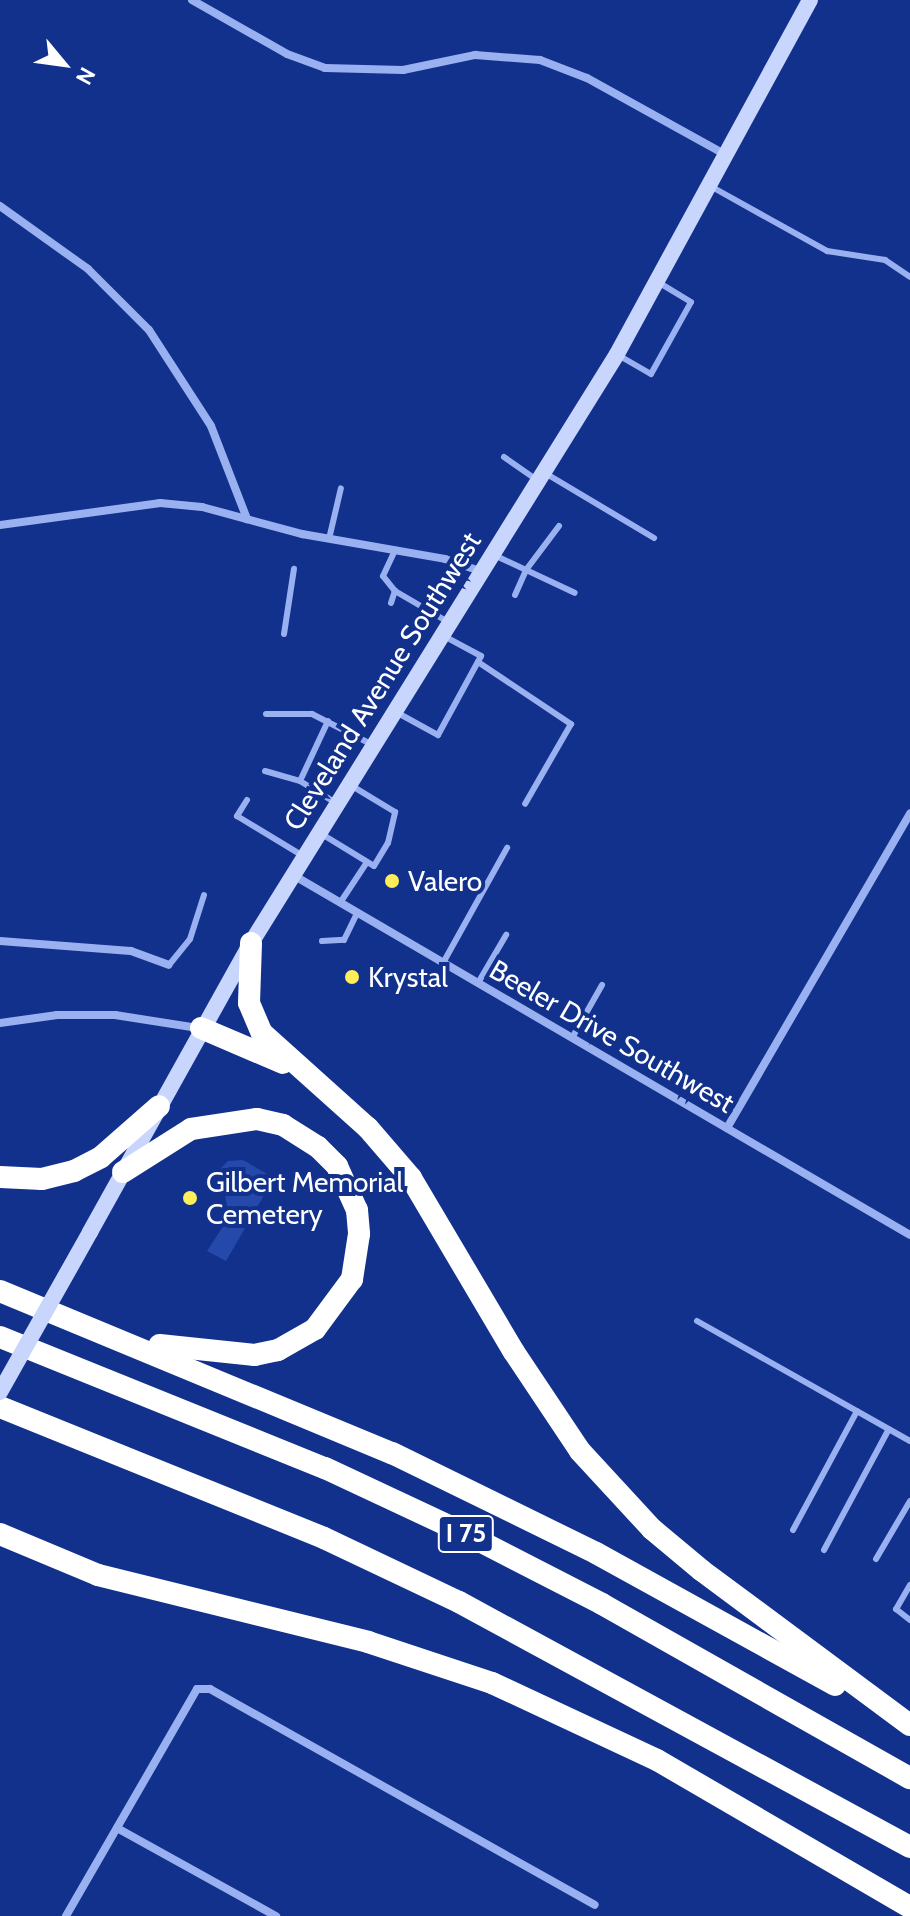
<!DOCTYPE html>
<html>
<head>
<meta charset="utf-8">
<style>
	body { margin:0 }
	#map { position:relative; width:910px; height:1916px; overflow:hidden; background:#12318c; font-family:Cabin,sans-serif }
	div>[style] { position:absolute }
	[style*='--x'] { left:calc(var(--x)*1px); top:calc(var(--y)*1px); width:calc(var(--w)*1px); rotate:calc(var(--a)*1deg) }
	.green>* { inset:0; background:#2449ab }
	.lane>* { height:6px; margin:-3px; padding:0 3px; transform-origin:3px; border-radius:3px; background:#9ab1f1 }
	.street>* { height:8px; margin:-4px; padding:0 4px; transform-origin:4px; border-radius:4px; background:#9ab1f1 }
	.secondary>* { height:16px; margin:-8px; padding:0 8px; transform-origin:8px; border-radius:8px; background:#c8d5fc }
	.highway>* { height:22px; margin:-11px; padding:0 11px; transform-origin:11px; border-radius:11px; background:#fff }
	.secondary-bridge>* { height:16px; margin:-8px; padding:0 8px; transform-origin:8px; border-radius:8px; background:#c8d5fc }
	.dots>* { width:22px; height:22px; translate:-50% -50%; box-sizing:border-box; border:4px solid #12318c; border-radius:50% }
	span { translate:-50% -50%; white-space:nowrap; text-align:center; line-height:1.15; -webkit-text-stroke:8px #12318c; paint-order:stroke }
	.shield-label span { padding:2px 6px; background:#12318c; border:2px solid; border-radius:6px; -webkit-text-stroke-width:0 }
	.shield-label { font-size:26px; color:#fff; font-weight:700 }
	.street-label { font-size:28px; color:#fff }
	.poi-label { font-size:28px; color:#fff }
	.left { translate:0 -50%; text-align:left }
	.north { position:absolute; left:24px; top:24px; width:80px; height:80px; -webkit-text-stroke:6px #12318c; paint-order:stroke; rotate:119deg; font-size:22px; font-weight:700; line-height:32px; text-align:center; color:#fff }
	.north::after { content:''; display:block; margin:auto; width:28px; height:36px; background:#fff; clip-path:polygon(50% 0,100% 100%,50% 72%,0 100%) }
</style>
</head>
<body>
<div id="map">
	<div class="green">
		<div style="clip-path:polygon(243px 1160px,274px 1178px,226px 1261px,207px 1251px,229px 1217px,220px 1169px,228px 1161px)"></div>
	</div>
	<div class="lane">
		<div style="--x:712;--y:187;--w:132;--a:29.1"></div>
		<div style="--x:827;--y:251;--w:59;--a:8.8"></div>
		<div style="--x:885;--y:260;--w:30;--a:34"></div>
		<div style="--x:618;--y:355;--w:38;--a:30"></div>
		<div style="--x:651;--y:374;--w:82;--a:-60.9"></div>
		<div style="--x:691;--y:302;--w:37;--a:-149"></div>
		<div style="--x:504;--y:457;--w:40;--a:34.9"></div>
		<div style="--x:545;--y:473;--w:127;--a:30.8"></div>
		<div style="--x:329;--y:539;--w:52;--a:-76.8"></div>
		<div style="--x:494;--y:555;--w:89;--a:25.1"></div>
		<div style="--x:395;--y:591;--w:19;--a:-129"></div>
		<div style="--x:383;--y:576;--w:29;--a:-65"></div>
		<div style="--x:515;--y:595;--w:27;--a:-66"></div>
		<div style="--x:526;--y:570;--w:55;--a:-53.1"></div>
		<div style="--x:391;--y:603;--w:13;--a:-72"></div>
		<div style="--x:395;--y:591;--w:61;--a:30.3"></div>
		<div style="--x:284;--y:634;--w:66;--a:-81.3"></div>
		<div style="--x:478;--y:662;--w:112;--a:33.7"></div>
		<div style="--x:571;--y:724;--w:92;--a:119.9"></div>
		<div style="--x:396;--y:712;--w:48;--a:28.7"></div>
		<div style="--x:438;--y:735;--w:90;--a:-61.4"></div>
		<div style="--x:481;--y:656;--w:42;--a:-151.6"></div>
		<div style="--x:266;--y:714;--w:46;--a:0"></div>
		<div style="--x:312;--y:714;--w:66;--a:27"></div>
		<div style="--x:328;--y:721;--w:66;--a:115"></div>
		<div style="--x:300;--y:781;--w:42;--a:31.4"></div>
		<div style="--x:265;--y:771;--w:36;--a:16"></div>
		<div style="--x:247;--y:800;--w:19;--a:122"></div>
		<div style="--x:237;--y:816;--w:77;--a:31.2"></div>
		<div style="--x:320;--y:833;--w:63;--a:31.4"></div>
		<div style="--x:374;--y:866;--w:27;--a:-59"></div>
		<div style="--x:388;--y:843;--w:32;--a:-77"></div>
		<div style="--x:395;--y:812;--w:50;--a:-148.8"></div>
		<div style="--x:340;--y:903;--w:49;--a:-56.6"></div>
		<div style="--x:322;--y:941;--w:22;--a:-3"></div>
		<div style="--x:344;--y:940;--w:30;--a:-64"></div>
		<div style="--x:443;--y:963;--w:132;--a:-60.9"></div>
		<div style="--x:169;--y:965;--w:33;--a:-51"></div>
		<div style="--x:190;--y:939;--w:46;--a:-72.3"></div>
		<div style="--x:439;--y:978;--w:15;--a:-58"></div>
		<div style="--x:478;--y:983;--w:56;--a:-59.7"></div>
		<div style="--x:572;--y:1038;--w:61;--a:-60.5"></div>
		<div style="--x:697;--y:1321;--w:244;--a:29.4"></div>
		<div style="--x:793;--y:1530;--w:135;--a:-61.7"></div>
		<div style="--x:824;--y:1550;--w:137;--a:-61.8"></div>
		<div style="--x:876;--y:1559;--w:67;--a:-59.6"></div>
		<div style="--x:910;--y:1585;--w:28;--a:120"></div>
		<div style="--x:896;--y:1609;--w:18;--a:38"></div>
	</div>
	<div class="street">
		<div style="--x:192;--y:0;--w:109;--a:29.6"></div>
		<div style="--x:287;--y:54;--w:40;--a:20.2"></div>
		<div style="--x:325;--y:68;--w:78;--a:1.5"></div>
		<div style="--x:403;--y:70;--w:74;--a:-11.8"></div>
		<div style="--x:475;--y:55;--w:65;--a:4.4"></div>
		<div style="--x:540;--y:60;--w:50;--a:21"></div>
		<div style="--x:587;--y:78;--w:159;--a:29"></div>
		<div style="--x:0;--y:206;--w:108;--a:35.6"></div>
		<div style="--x:88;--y:269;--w:86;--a:45"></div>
		<div style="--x:149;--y:330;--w:114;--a:57.1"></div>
		<div style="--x:211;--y:426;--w:100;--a:68.8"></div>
		<div style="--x:0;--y:525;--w:162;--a:-7.8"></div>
		<div style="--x:160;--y:503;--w:42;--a:5.4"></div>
		<div style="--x:202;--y:507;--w:104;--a:15.1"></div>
		<div style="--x:302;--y:534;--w:145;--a:9.9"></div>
		<div style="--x:445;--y:559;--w:37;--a:19"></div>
		<div style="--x:293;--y:875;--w:714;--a:30.26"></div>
		<div style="--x:0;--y:941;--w:131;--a:4.4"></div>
		<div style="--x:131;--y:951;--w:40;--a:20.2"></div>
		<div style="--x:0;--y:1023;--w:58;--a:-8"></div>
		<div style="--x:57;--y:1015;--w:58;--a:0"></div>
		<div style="--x:115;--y:1015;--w:84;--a:8.9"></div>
		<div style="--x:727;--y:1128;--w:364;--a:-59.8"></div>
		<div style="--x:117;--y:1828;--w:182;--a:29"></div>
		<div style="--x:66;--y:1916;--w:262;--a:-60"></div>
		<div style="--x:197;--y:1689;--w:13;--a:0"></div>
		<div style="--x:210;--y:1689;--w:441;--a:29.3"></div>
	</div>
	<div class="secondary">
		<div style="--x:90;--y:1232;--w:331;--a:-60.9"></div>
		<div style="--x:251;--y:943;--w:693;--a:-58.14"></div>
		<div style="--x:617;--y:354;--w:403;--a:-61.4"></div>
	</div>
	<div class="highway">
		<div style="--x:251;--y:943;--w:60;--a:91.9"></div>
		<div style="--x:249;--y:1003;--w:33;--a:67"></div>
		<div style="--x:262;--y:1033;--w:142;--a:41.9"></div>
		<div style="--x:368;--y:1128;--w:66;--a:49.3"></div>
		<div style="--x:411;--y:1178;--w:202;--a:59.4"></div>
		<div style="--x:514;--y:1352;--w:119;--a:56.3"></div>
		<div style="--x:580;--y:1451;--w:106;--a:47.3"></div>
		<div style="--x:652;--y:1529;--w:64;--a:39.9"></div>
		<div style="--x:701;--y:1570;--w:260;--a:36.6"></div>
		<div style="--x:201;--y:1028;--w:89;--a:23.1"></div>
		<div style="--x:123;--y:1172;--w:80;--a:-32.3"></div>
		<div style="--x:191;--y:1129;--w:67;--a:-8.6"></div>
		<div style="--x:257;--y:1119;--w:27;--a:13"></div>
		<div style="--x:283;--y:1125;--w:41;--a:32.2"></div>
		<div style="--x:318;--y:1147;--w:27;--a:45"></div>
		<div style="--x:337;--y:1166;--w:48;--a:65.6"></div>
		<div style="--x:357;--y:1210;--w:24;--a:85"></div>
		<div style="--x:359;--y:1234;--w:46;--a:98.8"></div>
		<div style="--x:352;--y:1279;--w:62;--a:126.5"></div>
		<div style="--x:315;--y:1329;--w:43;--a:150.4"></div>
		<div style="--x:278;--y:1350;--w:24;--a:168"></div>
		<div style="--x:255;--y:1355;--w:96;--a:-174"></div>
		<div style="--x:0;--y:1177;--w:42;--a:2.7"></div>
		<div style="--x:42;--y:1179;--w:33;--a:-14"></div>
		<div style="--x:74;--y:1171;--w:30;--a:-27"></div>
		<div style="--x:101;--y:1157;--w:77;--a:-41.3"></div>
		<div style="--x:0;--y:1291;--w:424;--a:22.5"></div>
		<div style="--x:392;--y:1453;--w:227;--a:26.1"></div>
		<div style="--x:596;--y:1553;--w:273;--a:28.9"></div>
		<div style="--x:0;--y:1337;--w:350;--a:22"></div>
		<div style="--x:325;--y:1468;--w:158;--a:25.1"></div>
		<div style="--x:468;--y:1535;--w:151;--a:27.2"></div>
		<div style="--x:602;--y:1604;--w:354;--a:29.5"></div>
		<div style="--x:0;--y:1407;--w:349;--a:22"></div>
		<div style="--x:324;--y:1538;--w:149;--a:25.4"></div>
		<div style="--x:459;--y:1602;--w:513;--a:28.51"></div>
		<div style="--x:0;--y:1534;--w:106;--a:22.7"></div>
		<div style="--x:98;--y:1575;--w:278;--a:13.9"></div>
		<div style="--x:368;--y:1642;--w:131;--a:18.3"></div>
		<div style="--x:492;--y:1683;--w:182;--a:25"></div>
		<div style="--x:657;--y:1760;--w:293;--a:30.2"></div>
	</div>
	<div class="secondary-bridge">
		<div style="--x:0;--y:1392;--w:184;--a:-60.6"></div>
	</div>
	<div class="dots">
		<div style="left:392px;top:881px;background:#ffed5a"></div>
		<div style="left:352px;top:977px;background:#ffed5a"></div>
		<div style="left:190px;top:1198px;background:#ffed5a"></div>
	</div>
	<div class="shield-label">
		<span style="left:466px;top:1534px">I 75</span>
	</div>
	<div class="street-label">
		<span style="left:382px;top:681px;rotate:-58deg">Cleveland Avenue Southwest</span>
		<span style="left:612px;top:1036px;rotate:30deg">Beeler Drive Southwest</span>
	</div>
	<div class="poi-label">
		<span class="left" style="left:408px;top:881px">Valero</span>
		<span class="left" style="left:368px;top:977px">Krystal</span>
		<span class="left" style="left:206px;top:1198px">Gilbert Memorial<br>Cemetery</span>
	</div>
	<div class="north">N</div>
</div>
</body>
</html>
